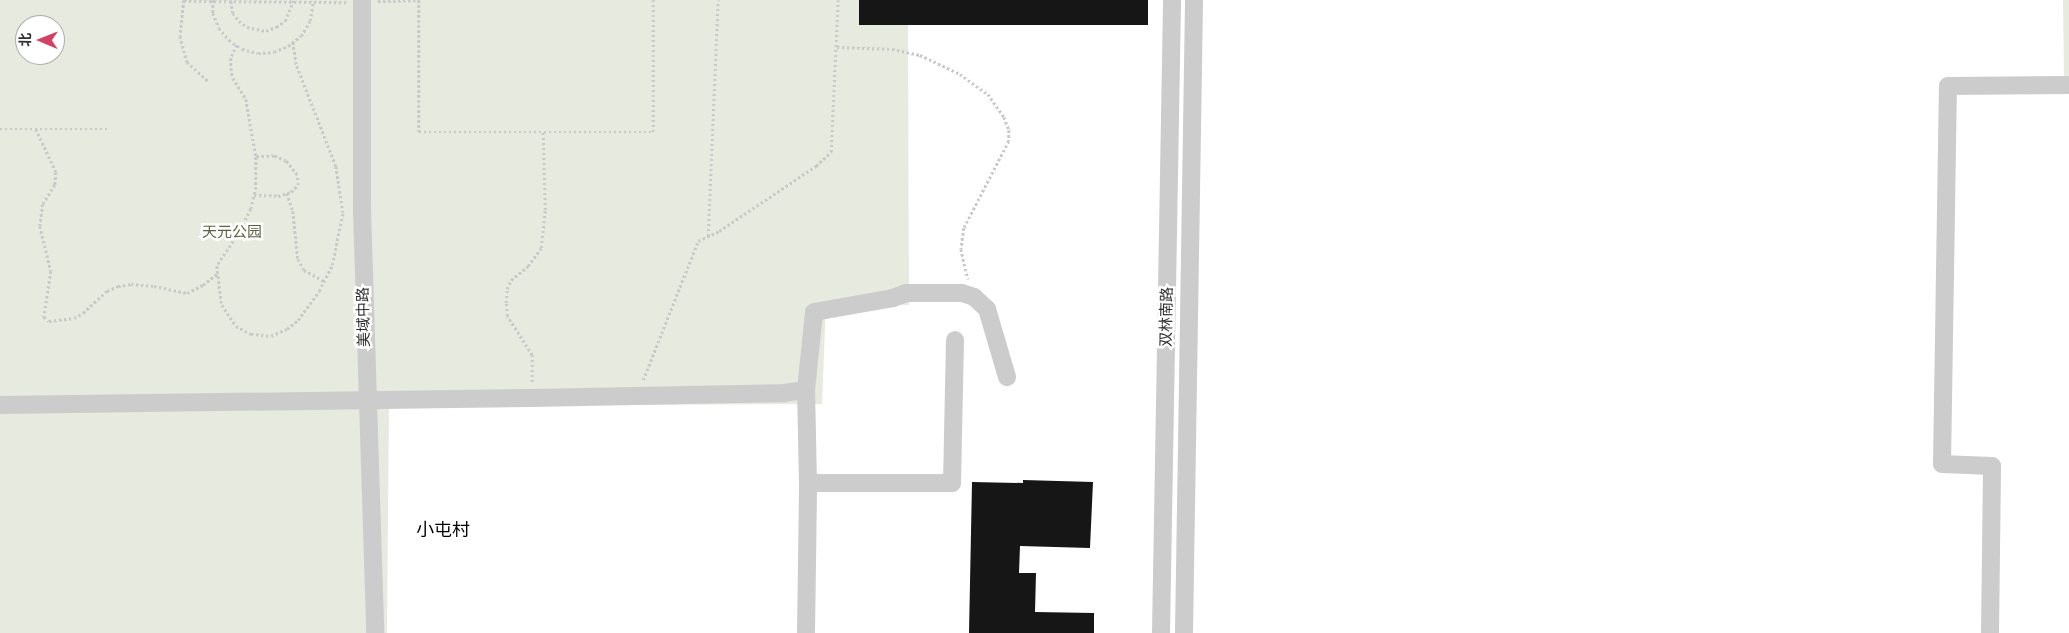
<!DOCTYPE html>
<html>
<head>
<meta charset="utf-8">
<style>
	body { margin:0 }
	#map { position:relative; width:2069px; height:633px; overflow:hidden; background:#fff; font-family:"Fira Sans","Noto Sans SC",sans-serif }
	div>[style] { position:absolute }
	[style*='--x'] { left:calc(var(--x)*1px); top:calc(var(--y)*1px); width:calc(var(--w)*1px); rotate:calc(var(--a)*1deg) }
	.green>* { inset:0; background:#e7eade }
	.building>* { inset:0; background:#161616 }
	.path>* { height:2.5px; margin-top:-1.25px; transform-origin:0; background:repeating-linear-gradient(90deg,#c9c9c9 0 2.5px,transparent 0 5px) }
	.minor>* { height:18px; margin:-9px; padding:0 9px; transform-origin:9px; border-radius:9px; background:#ccc }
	span { translate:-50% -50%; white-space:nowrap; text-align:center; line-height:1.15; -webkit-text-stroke:5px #fff; paint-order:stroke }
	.park-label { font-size:15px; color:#586640 }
	.street-label { font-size:15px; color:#2f2f2f }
	.quarter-label { font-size:18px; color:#000 }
	.north { position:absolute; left:15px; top:15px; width:50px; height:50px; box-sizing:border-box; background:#fff; border:1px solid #acacac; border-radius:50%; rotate:271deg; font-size:14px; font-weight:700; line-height:20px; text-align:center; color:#2f2f2f }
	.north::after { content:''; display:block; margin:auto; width:18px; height:22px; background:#d54163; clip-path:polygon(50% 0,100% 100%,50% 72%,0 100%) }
</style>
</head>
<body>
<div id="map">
	<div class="green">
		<div style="clip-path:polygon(evenodd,0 0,859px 0,859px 25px,908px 25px,909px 305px,826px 302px,822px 404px,389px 406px,387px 633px,0 633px,0 0,25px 25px,55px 25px,55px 55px,25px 55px,25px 25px)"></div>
		<div style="clip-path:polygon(2063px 0,2069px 0,2069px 76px,2064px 76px)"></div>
	</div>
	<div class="building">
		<div style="clip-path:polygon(859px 0,1148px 0,1148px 25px,859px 25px)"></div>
		<div style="clip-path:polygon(1023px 480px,1093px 482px,1090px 548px,1020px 546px,1019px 573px,1036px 573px,1035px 612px,1094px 613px,1094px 633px,969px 633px,972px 482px,1023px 483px)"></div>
	</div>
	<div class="path">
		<div style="--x:184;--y:0;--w:36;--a:96"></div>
		<div style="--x:180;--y:36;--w:27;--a:75"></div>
		<div style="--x:187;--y:62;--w:30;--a:42"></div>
		<div style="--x:213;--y:0;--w:13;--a:90"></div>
		<div style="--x:213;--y:13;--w:16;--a:68"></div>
		<div style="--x:219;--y:28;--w:16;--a:50"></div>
		<div style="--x:229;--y:40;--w:16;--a:35"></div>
		<div style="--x:242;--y:49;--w:16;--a:14"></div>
		<div style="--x:258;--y:53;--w:16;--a:-4"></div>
		<div style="--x:274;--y:52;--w:15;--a:-23"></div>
		<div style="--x:288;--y:46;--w:16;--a:-38"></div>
		<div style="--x:301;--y:36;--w:17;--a:-59"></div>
		<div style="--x:310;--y:21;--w:20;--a:-81"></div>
		<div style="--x:419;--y:0;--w:132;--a:90"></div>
		<div style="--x:419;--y:132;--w:234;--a:0"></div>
		<div style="--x:653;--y:132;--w:132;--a:-90"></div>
		<div style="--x:184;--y:1;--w:163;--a:0.4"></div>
		<div style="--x:231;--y:1;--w:12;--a:81"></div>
		<div style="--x:233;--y:13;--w:10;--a:53"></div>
		<div style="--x:239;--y:21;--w:10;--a:37"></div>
		<div style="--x:247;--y:27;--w:19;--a:12"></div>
		<div style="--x:266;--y:31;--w:11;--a:-22"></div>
		<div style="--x:276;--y:27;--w:11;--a:-34"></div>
		<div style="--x:285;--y:21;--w:22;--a:-68"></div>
		<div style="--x:378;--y:1;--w:41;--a:-1.4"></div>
		<div style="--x:293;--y:42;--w:24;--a:81"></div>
		<div style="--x:297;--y:66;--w:107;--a:68.7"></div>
		<div style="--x:336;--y:166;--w:47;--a:81.3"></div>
		<div style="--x:237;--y:45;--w:14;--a:115"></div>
		<div style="--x:231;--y:58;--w:10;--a:90"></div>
		<div style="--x:231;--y:68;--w:10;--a:79"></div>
		<div style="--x:233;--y:78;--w:25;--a:58"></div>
		<div style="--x:246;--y:99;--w:59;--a:80.2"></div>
		<div style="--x:256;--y:157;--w:30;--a:90"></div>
		<div style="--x:256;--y:187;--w:23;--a:103"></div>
		<div style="--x:251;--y:209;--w:27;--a:117"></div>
		<div style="--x:239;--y:233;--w:40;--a:124"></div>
		<div style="--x:217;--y:266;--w:39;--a:83"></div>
		<div style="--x:222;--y:305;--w:25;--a:56"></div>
		<div style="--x:236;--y:326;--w:17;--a:28"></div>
		<div style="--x:251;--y:334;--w:20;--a:6"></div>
		<div style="--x:271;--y:336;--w:17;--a:-24"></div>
		<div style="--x:287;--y:329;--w:14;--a:-39"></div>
		<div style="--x:298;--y:320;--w:36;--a:-54"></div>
		<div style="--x:319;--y:291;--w:29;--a:-63"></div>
		<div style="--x:332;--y:265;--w:54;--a:-78.3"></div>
		<div style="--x:837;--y:47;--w:55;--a:2.1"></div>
		<div style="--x:892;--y:49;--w:29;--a:12"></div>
		<div style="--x:920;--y:55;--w:44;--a:25.4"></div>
		<div style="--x:960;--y:74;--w:34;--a:36"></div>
		<div style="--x:988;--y:94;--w:28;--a:55"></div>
		<div style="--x:1004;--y:117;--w:14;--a:69"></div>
		<div style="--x:1009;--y:130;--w:11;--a:90"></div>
		<div style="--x:1009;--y:141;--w:98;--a:117.3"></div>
		<div style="--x:964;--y:228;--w:21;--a:98"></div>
		<div style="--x:961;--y:249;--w:31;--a:77"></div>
		<div style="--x:0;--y:129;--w:110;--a:0"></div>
		<div style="--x:36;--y:129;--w:47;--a:65.1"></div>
		<div style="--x:56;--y:172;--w:13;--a:94"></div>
		<div style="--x:55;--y:185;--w:22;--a:122"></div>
		<div style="--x:43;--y:204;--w:22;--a:98"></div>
		<div style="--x:40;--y:226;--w:46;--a:76.3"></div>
		<div style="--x:51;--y:271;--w:47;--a:98.7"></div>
		<div style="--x:44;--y:317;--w:6;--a:39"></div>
		<div style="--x:49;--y:321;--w:25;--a:-7"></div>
		<div style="--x:74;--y:318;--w:10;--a:-29"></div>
		<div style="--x:83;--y:313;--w:33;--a:-43"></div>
		<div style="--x:107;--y:291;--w:12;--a:-24"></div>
		<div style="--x:118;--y:286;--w:13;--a:-9"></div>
		<div style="--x:131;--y:284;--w:23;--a:5"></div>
		<div style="--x:154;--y:286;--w:34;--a:12"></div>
		<div style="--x:187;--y:293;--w:18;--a:-27"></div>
		<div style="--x:203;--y:285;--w:19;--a:-39"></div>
		<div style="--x:287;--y:193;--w:19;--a:72"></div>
		<div style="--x:293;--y:211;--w:48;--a:84.1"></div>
		<div style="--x:298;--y:259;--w:13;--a:61"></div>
		<div style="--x:304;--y:270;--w:23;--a:29"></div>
		<div style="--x:254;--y:195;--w:24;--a:2"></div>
		<div style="--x:278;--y:196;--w:14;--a:-17"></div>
		<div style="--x:291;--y:192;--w:10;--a:-45"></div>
		<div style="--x:298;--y:185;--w:10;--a:-96"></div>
		<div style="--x:297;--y:175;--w:18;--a:-128"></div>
		<div style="--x:286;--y:161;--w:13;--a:-157"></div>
		<div style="--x:274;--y:156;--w:18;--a:177"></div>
		<div style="--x:708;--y:236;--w:236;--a:-87.6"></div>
		<div style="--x:643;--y:380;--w:149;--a:-68.4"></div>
		<div style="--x:698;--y:241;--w:23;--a:-25"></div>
		<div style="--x:719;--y:231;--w:117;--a:-33.8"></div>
		<div style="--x:816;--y:166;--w:21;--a:-43"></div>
		<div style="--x:831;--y:152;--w:152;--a:-87.4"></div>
		<div style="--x:532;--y:382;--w:27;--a:-90"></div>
		<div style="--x:532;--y:355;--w:46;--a:-122.7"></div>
		<div style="--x:507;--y:316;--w:13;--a:-94"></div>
		<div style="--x:506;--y:303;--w:14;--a:-86"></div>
		<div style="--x:507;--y:289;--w:10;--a:-66"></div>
		<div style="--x:511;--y:280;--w:22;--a:-39"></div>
		<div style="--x:528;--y:266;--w:22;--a:-54"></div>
		<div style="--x:541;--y:248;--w:38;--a:-84"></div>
		<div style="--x:545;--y:210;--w:78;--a:-91.5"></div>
	</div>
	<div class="minor">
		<div style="--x:362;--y:0;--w:210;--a:90"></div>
		<div style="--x:362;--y:210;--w:423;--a:88.2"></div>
		<div style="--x:0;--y:405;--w:531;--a:-0.76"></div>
		<div style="--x:531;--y:398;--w:253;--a:-1.1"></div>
		<div style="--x:784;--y:393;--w:22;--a:-8"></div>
		<div style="--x:808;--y:483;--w:144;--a:0"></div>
		<div style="--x:952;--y:483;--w:143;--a:-88.8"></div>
		<div style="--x:806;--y:633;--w:150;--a:-89.2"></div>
		<div style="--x:808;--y:483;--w:93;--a:-91.2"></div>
		<div style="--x:806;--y:390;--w:78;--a:-84.1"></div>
		<div style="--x:814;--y:312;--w:80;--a:-10"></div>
		<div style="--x:893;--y:298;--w:14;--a:-21"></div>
		<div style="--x:906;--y:293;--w:56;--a:0"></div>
		<div style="--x:962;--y:293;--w:13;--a:18"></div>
		<div style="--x:974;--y:297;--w:18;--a:43"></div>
		<div style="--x:987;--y:309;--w:71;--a:73.6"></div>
		<div style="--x:1161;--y:633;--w:633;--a:-89"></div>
		<div style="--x:1184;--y:633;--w:633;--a:-89.09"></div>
		<div style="--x:1990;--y:633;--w:167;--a:-89.3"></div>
		<div style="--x:1992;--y:466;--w:50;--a:-177.7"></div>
		<div style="--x:1942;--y:464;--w:378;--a:-89.1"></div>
		<div style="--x:1948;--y:86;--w:121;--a:-0.5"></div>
	</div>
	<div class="park-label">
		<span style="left:232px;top:233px">天元公园</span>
	</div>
	<div class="street-label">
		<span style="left:364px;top:317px;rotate:-91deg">美域中路</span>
		<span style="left:1167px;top:317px;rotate:-89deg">双林南路</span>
	</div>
	<div class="quarter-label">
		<span style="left:443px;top:530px">小屯村</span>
	</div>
	<div class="north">北</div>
</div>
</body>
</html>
